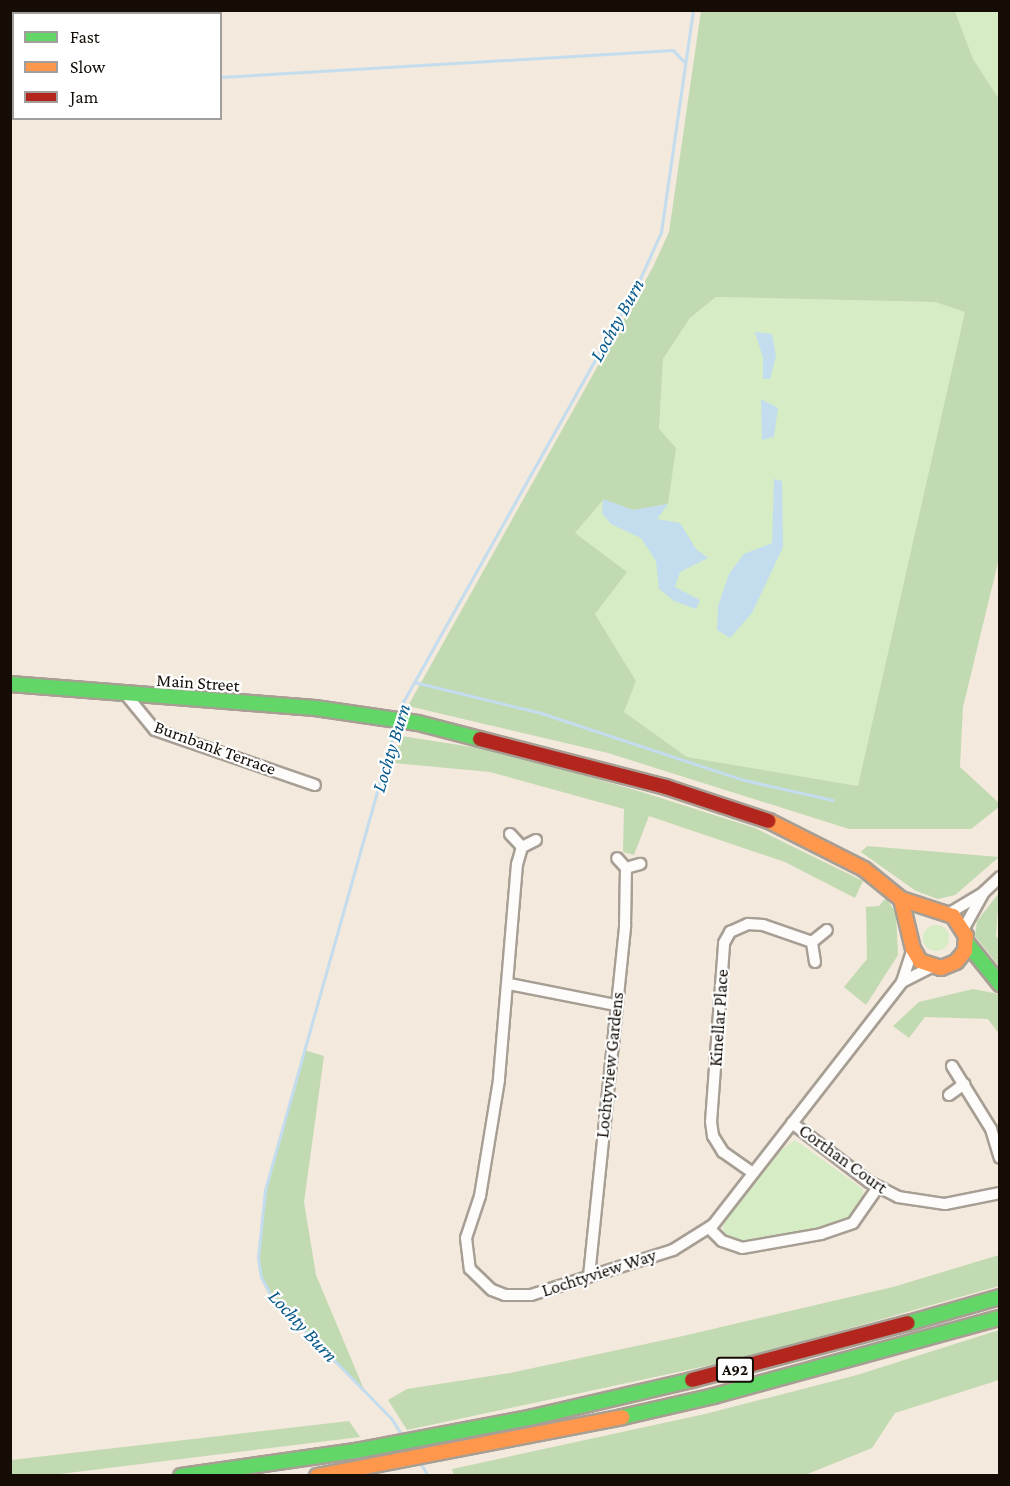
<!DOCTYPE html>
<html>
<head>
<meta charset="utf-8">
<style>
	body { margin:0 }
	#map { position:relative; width:1010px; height:1486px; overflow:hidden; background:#f3e9dc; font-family:"Crimson Pro",serif }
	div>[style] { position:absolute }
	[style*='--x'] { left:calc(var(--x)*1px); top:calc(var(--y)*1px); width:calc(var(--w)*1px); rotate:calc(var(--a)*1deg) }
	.green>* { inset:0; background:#d6ecc5 }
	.round { border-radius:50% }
	.forest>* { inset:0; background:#c2dab1 }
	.water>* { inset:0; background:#c3dcee }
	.stream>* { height:3px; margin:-1.5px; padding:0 1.5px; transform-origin:1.5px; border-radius:1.5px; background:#c3dcee }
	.roads { filter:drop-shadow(2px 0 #a79e94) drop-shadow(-2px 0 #a79e94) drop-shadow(0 2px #a79e94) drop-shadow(0 -2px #a79e94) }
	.street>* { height:10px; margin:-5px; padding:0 5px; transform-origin:5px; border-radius:5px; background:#fdfcfa }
	.fast>* { height:14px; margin:-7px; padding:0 7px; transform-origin:7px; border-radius:7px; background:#63d668 }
	.slow>* { height:14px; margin:-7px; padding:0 7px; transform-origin:7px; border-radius:7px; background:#ff974d }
	.jam>* { height:14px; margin:-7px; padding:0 7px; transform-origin:7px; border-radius:7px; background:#b3261e }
	span { translate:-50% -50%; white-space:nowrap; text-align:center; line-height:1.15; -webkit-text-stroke:4.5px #fff; paint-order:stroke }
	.shield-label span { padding:2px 4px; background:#fff; border:2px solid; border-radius:4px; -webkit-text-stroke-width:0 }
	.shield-label { font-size:16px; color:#150d05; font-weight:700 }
	.street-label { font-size:18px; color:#150d05 }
	.water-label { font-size:20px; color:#06598a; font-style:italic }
	.frame { position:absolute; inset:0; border:12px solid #150d05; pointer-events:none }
	.legend { position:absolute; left:12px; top:12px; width:210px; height:108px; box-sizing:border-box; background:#fff; border:2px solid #a19e9b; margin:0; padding:8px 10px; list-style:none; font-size:18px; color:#150d05 }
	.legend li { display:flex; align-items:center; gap:12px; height:30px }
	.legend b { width:30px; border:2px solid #a19e9b }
</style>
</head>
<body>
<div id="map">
	<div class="green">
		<div style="clip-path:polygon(955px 11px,999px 11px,999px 99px,973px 59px)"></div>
		<div style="clip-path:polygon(716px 297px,935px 302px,966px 312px,859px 786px,687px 757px,624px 712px,636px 681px,595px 614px,575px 533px,659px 429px,663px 359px,690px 318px)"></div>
		<div class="round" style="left:923px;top:925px;width:26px;height:26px"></div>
		<div style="clip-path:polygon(795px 1140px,863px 1189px,862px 1203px,845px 1220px,825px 1227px,753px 1243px,725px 1236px,722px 1221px,781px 1150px)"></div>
	</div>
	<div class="forest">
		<div style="clip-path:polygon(evenodd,701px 11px,955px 11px,973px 59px,999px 99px,1000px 554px,963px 707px,960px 767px,999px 803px,999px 807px,971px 829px,849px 829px,608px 753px,408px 706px,653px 267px,669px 232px,701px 11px,716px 297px,935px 302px,965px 312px,858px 786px,687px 757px,624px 712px,636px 681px,595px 614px,627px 572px,575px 533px,603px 500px,633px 510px,668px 504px,676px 448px,659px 429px,663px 359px,690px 318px,716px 297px)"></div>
		<div style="clip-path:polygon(401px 736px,498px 751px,642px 792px,755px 828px,863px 881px,855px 898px,785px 862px,649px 816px,634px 855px,623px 852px,624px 809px,490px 772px,394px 763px)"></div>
		<div style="clip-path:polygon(867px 846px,999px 857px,955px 895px,938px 899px,916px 891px,861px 852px)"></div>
		<div style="clip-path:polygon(999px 893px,996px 936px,999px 940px,999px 966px,975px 936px,977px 921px)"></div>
		<div style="clip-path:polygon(886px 898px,896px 913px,898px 955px,866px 1005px,844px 987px,867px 959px,866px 907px,879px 906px)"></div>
		<div style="clip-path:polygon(973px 989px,999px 994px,999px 1034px,988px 1019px,925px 1017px,909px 1038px,893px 1026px,919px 1002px)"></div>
		<div style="clip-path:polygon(304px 1050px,324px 1056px,304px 1202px,316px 1275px,365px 1392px,271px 1296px,261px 1277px,258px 1258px,265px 1190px)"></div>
		<div style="clip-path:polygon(999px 1255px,999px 1286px,748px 1357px,407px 1430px,388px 1400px,407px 1389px,510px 1373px,683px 1336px,893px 1287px)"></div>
		<div style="clip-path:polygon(999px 1330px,999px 1380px,895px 1413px,872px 1448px,805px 1475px,454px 1476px,452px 1469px,705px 1414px,857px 1375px)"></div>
		<div style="clip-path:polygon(349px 1421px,360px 1437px,52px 1475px,11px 1475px,11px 1460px)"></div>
	</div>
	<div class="water">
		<div style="clip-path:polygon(755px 332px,772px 334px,776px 356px,770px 379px,763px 379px,763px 358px)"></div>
		<div style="clip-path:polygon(761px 399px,778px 408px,774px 437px,762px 440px)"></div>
		<div style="clip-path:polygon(774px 479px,782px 481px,783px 547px,752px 613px,730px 638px,717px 630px,718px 606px,729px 574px,744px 554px,772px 543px)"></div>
		<div style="clip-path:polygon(603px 499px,633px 510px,668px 504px,657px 519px,680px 523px,696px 549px,708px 558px,680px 572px,675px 587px,700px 600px,696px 609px,674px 601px,659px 589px,656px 561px,641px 538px,611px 524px,602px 513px)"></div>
	</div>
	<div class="stream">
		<div style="--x:220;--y:77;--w:454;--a:-3.4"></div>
		<div style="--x:673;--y:50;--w:16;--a:47"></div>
		<div style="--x:414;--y:682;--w:131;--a:13.7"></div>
		<div style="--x:541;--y:713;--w:214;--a:18.3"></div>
		<div style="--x:744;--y:780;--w:91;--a:12.7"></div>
		<div style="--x:399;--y:715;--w:14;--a:-73"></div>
		<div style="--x:403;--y:702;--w:483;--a:-60.7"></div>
		<div style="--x:639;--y:281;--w:54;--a:-65.8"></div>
		<div style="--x:661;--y:232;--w:224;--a:-81.8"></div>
		<div style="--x:396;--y:724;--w:484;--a:105.7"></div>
		<div style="--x:265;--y:1190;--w:68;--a:95.9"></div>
		<div style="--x:258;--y:1258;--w:19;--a:81"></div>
		<div style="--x:261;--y:1277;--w:21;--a:62"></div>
		<div style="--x:271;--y:1296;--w:171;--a:45.5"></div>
		<div style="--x:391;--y:1418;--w:19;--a:58"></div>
		<div style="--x:421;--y:1464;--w:14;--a:60"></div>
	</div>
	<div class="roads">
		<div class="street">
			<div style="--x:127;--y:696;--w:44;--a:50.5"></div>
			<div style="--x:155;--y:730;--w:169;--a:19"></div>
			<div style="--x:510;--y:834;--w:18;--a:47"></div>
			<div style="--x:536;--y:840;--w:16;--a:153"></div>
			<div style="--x:522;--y:847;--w:18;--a:106"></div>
			<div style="--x:517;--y:864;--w:217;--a:94.8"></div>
			<div style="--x:499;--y:1080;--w:118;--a:99.3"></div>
			<div style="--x:480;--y:1196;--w:44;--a:108.4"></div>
			<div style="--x:466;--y:1238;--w:31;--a:83"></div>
			<div style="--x:470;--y:1269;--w:30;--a:44"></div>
			<div style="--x:492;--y:1290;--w:14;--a:21"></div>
			<div style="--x:505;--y:1295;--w:26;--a:0"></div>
			<div style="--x:531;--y:1295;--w:149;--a:-17.6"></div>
			<div style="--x:673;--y:1250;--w:47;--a:-32"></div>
			<div style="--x:713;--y:1225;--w:308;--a:-52.1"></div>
			<div style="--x:902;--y:982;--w:35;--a:-72"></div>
			<div style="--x:626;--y:868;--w:15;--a:-16"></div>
			<div style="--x:948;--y:914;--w:39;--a:-31"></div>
			<div style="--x:964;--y:928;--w:41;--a:-60.9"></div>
			<div style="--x:984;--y:892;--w:22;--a:-43"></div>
			<div style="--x:815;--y:962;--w:20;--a:-99"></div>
			<div style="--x:812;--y:942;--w:19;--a:-39"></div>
			<div style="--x:902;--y:982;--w:34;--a:-27"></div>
			<div style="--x:509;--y:984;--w:108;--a:11.2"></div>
			<div style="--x:952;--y:1066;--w:74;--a:58.2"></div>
			<div style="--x:991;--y:1129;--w:30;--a:73"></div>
			<div style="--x:949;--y:1095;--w:19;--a:-36"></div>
			<div style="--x:792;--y:1123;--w:97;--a:37.5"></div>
			<div style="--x:869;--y:1182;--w:33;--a:27"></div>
			<div style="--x:898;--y:1197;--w:48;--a:8.5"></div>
			<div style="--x:945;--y:1204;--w:56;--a:-11.3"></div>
			<div style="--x:753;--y:1173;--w:37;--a:-145"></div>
			<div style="--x:723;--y:1152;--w:19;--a:-122"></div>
			<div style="--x:713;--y:1136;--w:14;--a:-98"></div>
			<div style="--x:711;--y:1122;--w:179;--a:-85.8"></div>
			<div style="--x:724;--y:943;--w:13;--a:-61"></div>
			<div style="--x:730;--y:932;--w:20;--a:-24"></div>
			<div style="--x:748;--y:924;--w:15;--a:4"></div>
			<div style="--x:763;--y:925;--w:52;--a:19.1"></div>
			<div style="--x:709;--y:1228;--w:18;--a:45"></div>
			<div style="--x:722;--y:1241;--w:21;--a:19"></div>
			<div style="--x:742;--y:1248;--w:80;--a:-10"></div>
			<div style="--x:821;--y:1234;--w:34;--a:-19"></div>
			<div style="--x:853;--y:1223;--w:44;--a:-55.2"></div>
			<div style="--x:589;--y:1276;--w:353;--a:-84.1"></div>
			<div style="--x:625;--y:925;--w:57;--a:-89"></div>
			<div style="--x:626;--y:868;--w:13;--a:-132"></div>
		</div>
		<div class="fast">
			<div style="--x:10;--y:684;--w:306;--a:4.5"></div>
			<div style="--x:315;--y:708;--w:104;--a:8.3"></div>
			<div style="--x:418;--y:723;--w:64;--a:14.5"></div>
			<div style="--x:967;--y:943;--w:53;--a:51.2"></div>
			<div style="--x:908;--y:1323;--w:96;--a:-15.8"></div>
			<div style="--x:622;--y:1417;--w:94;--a:-12.9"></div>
			<div style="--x:714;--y:1396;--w:296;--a:-15.3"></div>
			<div style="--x:181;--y:1476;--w:176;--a:-8.2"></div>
			<div style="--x:355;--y:1451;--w:181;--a:-10.8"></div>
			<div style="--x:533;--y:1417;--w:163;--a:-13.1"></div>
		</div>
		<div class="slow">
			<div style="--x:769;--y:821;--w:106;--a:26.8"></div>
			<div style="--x:864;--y:869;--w:48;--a:39"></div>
			<div style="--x:901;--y:899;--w:55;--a:18.1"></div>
			<div style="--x:953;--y:916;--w:24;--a:57"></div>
			<div style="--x:966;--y:936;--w:15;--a:94"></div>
			<div style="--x:965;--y:951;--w:14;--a:129"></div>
			<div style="--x:956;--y:962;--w:16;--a:158"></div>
			<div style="--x:941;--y:968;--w:22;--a:-162"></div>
			<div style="--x:920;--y:961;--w:14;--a:-120"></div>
			<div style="--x:913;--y:949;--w:51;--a:-103.5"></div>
			<div style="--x:317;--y:1476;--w:311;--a:-10.9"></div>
		</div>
		<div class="jam">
			<div style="--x:480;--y:739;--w:192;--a:14.5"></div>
			<div style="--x:666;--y:787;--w:108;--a:18.3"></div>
			<div style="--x:692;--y:1380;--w:223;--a:-14.8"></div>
		</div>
	</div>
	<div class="shield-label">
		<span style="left:735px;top:1370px">A92</span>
	</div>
	<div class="street-label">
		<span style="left:198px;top:683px;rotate:4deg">Main Street</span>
		<span style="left:215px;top:748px;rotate:20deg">Burnbank Terrace</span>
		<span style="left:719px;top:1018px;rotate:-86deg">Kinellar Place</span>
		<span style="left:610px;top:1065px;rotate:-84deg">Lochtyview Gardens</span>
		<span style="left:843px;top:1159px;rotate:36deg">Corthan Court</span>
		<span style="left:599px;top:1273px;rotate:-18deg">Lochtyview Way</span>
	</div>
	<div class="water-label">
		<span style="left:617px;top:320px;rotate:-61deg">Lochty Burn</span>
		<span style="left:391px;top:748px;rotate:-73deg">Lochty Burn</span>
		<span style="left:303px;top:1326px;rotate:47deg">Lochty Burn</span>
	</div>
	<div class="frame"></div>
	<ul class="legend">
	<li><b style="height:8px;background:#63d668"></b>Fast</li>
	<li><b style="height:8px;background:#ff974d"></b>Slow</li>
	<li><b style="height:8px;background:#b3261e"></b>Jam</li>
	</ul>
</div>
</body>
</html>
